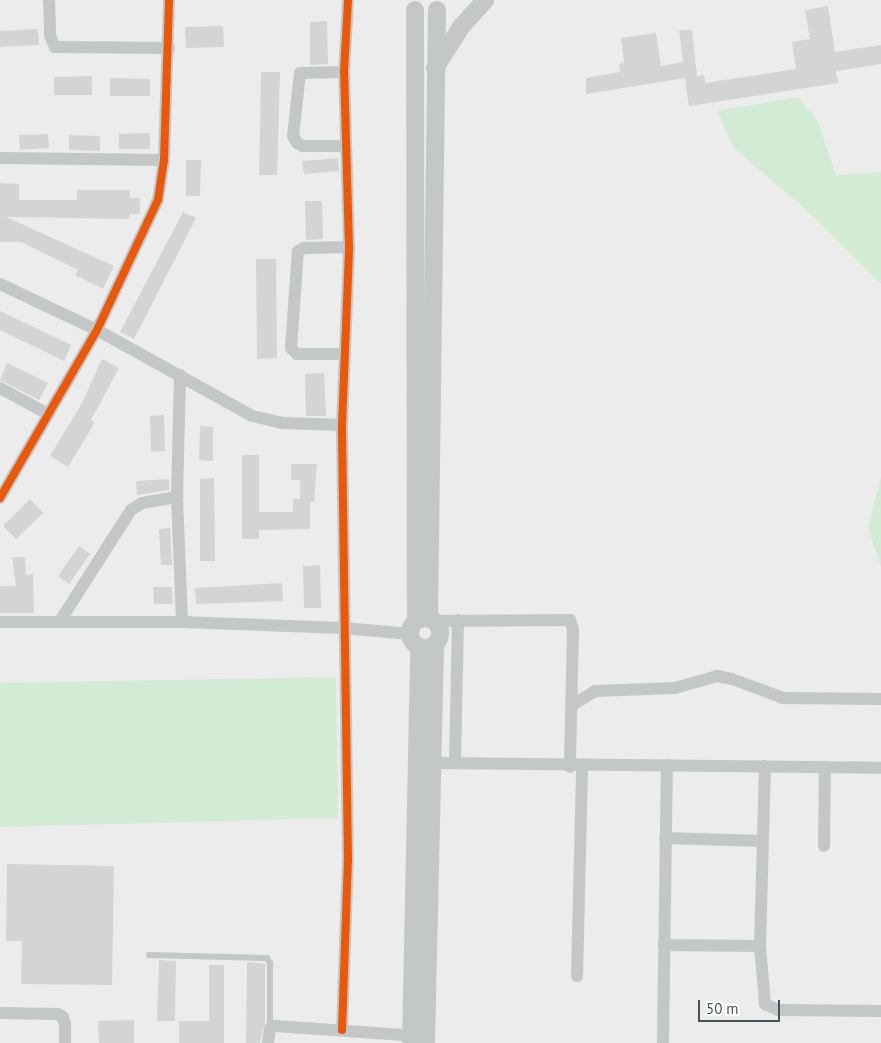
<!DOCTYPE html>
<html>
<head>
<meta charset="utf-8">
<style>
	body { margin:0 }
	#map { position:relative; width:881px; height:1043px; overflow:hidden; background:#edecec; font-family:"PT Sans",sans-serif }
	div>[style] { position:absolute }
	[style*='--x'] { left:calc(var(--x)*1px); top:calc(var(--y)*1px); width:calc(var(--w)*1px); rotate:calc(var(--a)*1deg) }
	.green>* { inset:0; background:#d2ebd4 }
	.building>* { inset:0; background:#d3d4d4 }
	.lane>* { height:6px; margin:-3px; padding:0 3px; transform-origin:3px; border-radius:3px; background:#c3c7c8 }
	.street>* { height:12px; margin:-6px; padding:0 6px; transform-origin:6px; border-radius:6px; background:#c3c7c8 }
	.secondary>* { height:18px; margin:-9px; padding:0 9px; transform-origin:9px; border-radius:9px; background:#c3c7c8 }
	.secondary>.ring { margin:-9px; padding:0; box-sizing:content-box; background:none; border:18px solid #c3c7c8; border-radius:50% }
	.cycleway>* { height:8px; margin:-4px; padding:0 4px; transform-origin:4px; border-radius:4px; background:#e8590c }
	span { translate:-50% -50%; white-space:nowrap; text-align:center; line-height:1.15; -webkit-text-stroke:4px #fff; paint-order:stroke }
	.scale { position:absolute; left:698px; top:1000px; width:82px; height:22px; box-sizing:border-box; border:2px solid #455357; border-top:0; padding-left:6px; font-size:15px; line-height:18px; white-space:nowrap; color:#455357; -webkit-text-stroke:4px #fff; paint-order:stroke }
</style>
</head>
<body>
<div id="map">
	<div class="green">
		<div style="clip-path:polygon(798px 97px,818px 122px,836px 175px,881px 172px,881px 284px,811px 214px,734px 148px,717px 111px)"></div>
		<div style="clip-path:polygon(881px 477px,881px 567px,868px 528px)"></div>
		<div style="clip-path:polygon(336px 677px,338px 818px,0 827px,0 683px)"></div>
	</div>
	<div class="building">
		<div style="clip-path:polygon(828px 6px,835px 52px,881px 45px,881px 64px,836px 71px,838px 83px,689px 106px,685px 78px,586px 94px,586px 78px,620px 72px,619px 64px,624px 63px,621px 38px,656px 33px,661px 66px,683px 62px,679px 30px,692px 30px,697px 76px,704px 75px,705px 83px,796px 69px,792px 42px,810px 39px,805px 10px)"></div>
		<div style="clip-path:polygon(327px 21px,328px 64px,310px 65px,310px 22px)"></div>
		<div style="clip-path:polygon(223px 26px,224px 47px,186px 48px,185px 27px)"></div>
		<div style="clip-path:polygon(38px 29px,39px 45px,0 47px,0 31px)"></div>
		<div style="clip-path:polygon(261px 72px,280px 72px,277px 175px,259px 175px)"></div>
		<div style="clip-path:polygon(92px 76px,92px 95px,54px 95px,54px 77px)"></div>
		<div style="clip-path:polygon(110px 78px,150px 79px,150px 96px,110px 96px)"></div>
		<div style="clip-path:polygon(150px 133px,150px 149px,119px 149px,119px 134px)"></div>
		<div style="clip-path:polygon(48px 134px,49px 148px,20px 150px,19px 135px)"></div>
		<div style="clip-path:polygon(69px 135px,100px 136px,100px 151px,69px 150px)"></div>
		<div style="clip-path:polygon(338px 158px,339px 171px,304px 174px,302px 161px)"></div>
		<div style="clip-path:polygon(186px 160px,201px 160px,200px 196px,186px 196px)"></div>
		<div style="clip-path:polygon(0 183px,19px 184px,19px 200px,77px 200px,77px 190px,130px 190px,130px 198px,140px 198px,140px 214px,130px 214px,129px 219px,6px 217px,114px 266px,103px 289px,75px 275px,78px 270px,21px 242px,0 242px)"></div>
		<div style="clip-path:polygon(305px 201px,322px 201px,323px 239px,306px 240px)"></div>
		<div style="clip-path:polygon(183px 212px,196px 218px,134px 339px,120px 332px)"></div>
		<div style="clip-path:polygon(256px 259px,276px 259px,277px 358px,257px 359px)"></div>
		<div style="clip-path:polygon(0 311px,71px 345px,64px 361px,0 330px)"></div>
		<div style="clip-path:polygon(102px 359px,119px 368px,91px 420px,95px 422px,68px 467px,50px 456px,81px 405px)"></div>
		<div style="clip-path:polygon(7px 363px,48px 383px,39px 400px,0 380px)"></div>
		<div style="clip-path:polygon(324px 373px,326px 416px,306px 416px,305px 374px)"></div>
		<div style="clip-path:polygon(164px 415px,165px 451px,151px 452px,150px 416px)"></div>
		<div style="clip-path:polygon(200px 426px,213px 427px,213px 461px,199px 460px)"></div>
		<div style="clip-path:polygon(242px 455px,259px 455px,259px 512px,293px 512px,293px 499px,300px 499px,300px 480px,291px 480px,291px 464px,317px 464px,314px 502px,310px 502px,310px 529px,259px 530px,259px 539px,242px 539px)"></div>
		<div style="clip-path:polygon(214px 478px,215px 561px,200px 561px,200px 479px)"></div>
		<div style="clip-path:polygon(169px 479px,169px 490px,137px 495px,136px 481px)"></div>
		<div style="clip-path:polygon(30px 499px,43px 513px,16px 539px,3px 526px)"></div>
		<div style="clip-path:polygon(170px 528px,172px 565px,161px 565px,159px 529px)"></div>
		<div style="clip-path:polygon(79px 546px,90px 554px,69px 584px,58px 576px)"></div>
		<div style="clip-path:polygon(12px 557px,25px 557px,26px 575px,33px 574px,34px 613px,0 613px,0 586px,16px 586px)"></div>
		<div style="clip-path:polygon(320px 565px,321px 608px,304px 608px,303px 566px)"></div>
		<div style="clip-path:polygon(282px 583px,283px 601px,196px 604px,195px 588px)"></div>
		<div style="clip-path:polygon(153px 587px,172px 587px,173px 604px,154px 604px)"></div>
		<div style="clip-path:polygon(7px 864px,114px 866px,112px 985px,21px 984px,22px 941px,6px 941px)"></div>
		<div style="clip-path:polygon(159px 960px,176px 961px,175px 1021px,157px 1021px)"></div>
		<div style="clip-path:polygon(247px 962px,265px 964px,265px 1022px,260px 1043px,246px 1043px)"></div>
		<div style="clip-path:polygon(209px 965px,224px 965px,224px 1043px,179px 1043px,179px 1021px,209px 1021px)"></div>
		<div style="clip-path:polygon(134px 1020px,134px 1043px,99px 1043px,98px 1021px)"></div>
	</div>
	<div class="lane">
		<div style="--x:149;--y:955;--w:118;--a:1.5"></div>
		<div style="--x:267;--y:958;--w:6;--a:59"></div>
		<div style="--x:270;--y:963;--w:65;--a:90"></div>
	</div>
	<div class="street">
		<div style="--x:49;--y:0;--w:36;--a:88"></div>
		<div style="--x:50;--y:36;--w:12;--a:66"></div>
		<div style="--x:55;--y:47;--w:114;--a:0.5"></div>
		<div style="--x:344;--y:72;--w:44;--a:178.7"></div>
		<div style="--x:300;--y:73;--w:63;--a:96.3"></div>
		<div style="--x:293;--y:136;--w:8;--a:60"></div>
		<div style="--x:297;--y:143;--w:7;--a:27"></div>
		<div style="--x:303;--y:146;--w:43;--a:0"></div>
		<div style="--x:0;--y:158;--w:164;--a:0.7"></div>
		<div style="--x:0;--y:284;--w:107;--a:25.4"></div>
		<div style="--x:97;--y:330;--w:177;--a:29"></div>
		<div style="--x:252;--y:416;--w:32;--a:13"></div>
		<div style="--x:283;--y:423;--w:59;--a:1.9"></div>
		<div style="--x:345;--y:354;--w:48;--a:180"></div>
		<div style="--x:297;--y:354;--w:8;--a:-135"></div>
		<div style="--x:291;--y:348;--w:97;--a:-85.9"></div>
		<div style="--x:298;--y:251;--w:7;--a:-27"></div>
		<div style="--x:304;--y:248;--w:45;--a:-1.3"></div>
		<div style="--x:180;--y:375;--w:122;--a:91.4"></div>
		<div style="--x:177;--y:497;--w:125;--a:87.7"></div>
		<div style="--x:0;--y:388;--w:55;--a:28.4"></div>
		<div style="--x:0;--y:498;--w:194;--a:-60"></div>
		<div style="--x:97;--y:330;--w:144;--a:-64.9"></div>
		<div style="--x:158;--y:200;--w:40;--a:-81.5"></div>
		<div style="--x:164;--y:160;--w:160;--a:-88.2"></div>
		<div style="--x:60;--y:621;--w:132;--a:-57.4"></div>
		<div style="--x:131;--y:510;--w:13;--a:-32"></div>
		<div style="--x:142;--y:503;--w:36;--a:-10"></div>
		<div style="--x:433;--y:621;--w:137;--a:-0.4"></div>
		<div style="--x:570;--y:620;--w:10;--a:73"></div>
		<div style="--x:573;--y:630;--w:137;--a:91.3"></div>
		<div style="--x:0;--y:622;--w:182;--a:0"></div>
		<div style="--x:182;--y:622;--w:162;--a:2.1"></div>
		<div style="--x:344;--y:628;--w:66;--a:5.2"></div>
		<div style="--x:572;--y:705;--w:27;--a:-31"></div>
		<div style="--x:595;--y:691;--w:80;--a:-2.1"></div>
		<div style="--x:675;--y:688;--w:44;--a:-15.9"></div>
		<div style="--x:717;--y:676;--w:15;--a:11"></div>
		<div style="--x:732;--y:679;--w:54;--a:20.4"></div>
		<div style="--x:783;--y:698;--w:98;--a:0.6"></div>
		<div style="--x:431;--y:763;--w:450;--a:0.6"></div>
		<div style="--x:455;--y:763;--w:143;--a:-88.8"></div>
		<div style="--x:765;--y:766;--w:180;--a:91.6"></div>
		<div style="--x:760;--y:946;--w:58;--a:85.1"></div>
		<div style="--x:765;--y:1004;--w:14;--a:25"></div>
		<div style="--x:778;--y:1010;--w:103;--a:0.6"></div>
		<div style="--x:665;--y:838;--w:97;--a:1.8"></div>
		<div style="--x:824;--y:846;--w:79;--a:-89.3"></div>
		<div style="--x:664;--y:945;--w:96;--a:0.6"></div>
		<div style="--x:577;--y:976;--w:209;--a:-88.6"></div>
		<div style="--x:0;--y:1013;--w:58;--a:1"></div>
		<div style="--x:58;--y:1014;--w:6;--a:31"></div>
		<div style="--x:63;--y:1017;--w:8;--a:76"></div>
		<div style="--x:65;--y:1025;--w:18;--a:90"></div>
		<div style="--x:342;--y:1030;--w:169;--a:-88"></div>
		<div style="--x:348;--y:861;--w:436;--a:-90.8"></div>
		<div style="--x:342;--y:425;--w:178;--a:-87.7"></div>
		<div style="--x:349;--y:247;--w:175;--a:-91.6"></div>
		<div style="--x:344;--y:72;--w:72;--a:-86.8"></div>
		<div style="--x:268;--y:1043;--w:15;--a:-82"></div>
		<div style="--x:270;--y:1028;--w:5;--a:-22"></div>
		<div style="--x:275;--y:1026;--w:144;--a:4"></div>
		<div style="--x:663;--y:1043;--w:278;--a:-89.2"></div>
	</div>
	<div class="secondary">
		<div style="--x:415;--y:10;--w:611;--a:89.91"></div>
		<div style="--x:435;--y:68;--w:49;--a:-57.6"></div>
		<div style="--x:461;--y:27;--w:36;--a:-48"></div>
		<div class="ring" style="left:410px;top:618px;width:12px;height:12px"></div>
		<div style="--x:429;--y:619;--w:609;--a:-89.25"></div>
		<div style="--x:411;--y:1043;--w:396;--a:-88.8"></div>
		<div style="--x:426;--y:1043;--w:399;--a:-88.7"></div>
	</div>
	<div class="cycleway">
		<div style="--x:0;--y:498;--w:194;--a:-60"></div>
		<div style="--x:97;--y:330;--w:144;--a:-64.9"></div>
		<div style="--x:158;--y:200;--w:40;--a:-81.5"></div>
		<div style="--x:164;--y:160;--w:160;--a:-88.2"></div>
		<div style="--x:342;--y:1030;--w:169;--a:-88"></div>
		<div style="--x:348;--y:861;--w:436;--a:-90.8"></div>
		<div style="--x:342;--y:425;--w:178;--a:-87.7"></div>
		<div style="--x:349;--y:247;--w:175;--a:-91.6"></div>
		<div style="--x:344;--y:72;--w:72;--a:-86.8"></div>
	</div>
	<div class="scale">50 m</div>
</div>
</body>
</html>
